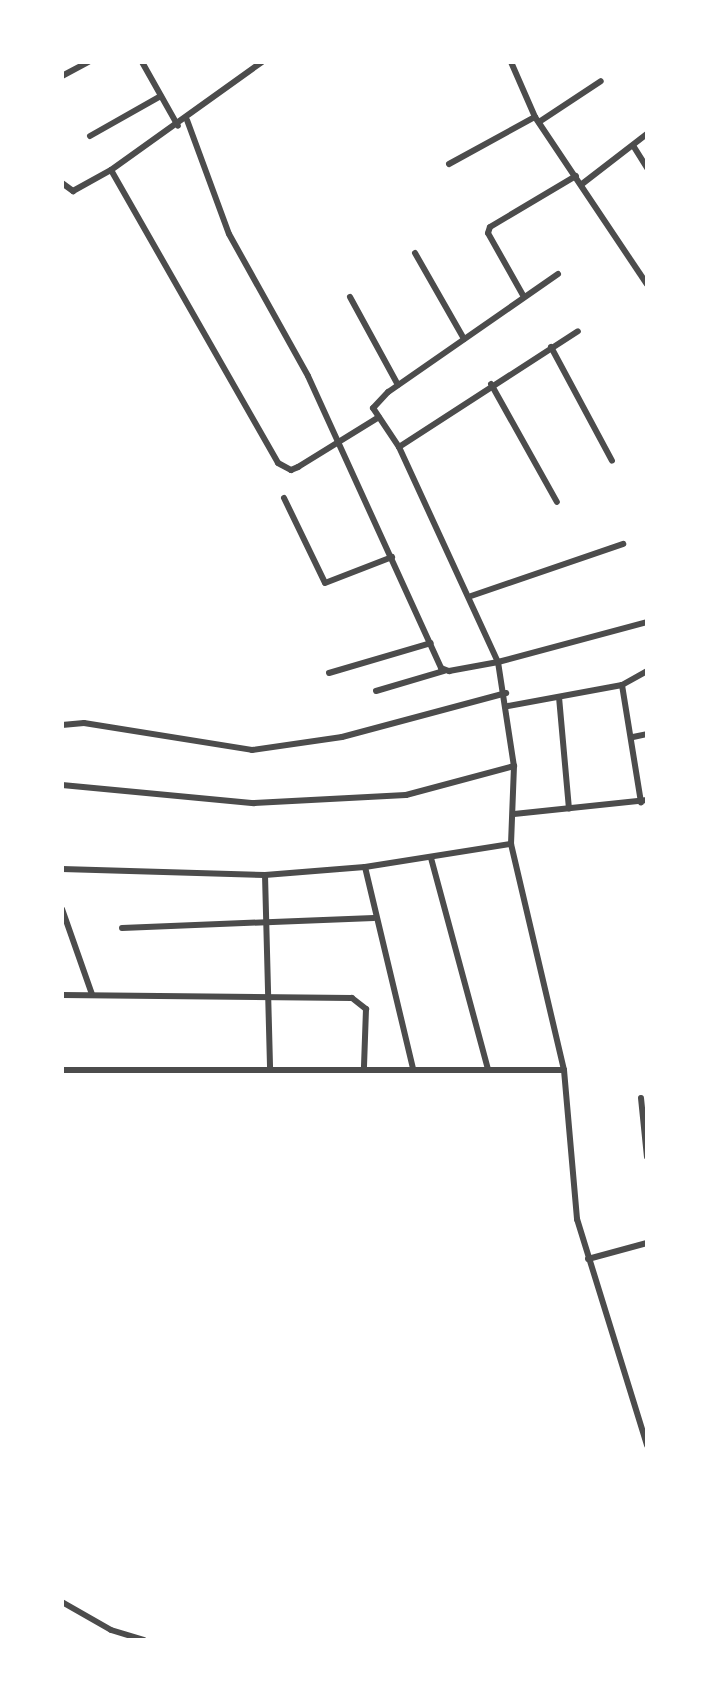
<!DOCTYPE html>
<html>
<head>
<meta charset="utf-8">
<style>
	body { margin:0 }
	#map { position:relative; width:709px; height:1702px; overflow:hidden; background:#fff; font-family:Bitter,serif }
	div>[style] { position:absolute }
	[style*='--x'] { left:calc(var(--x)*1px); top:calc(var(--y)*1px); width:calc(var(--w)*1px); rotate:calc(var(--a)*1deg) }
	.minor>* { height:6px; margin:-3px; padding:0 3px; transform-origin:3px; border-radius:3px; background:#4c4c4c }
	span { translate:-50% -50%; white-space:nowrap; text-align:center; line-height:1.15; -webkit-text-stroke:7px #fff; paint-order:stroke }
	.frame { position:absolute; inset:0; border:64px solid #fff; pointer-events:none }
</style>
</head>
<body>
<div id="map">
	<div class="minor">
		<div style="--x:142;--y:62;--w:73;--a:60.6"></div>
		<div style="--x:511;--y:62;--w:60;--a:66.4"></div>
		<div style="--x:535;--y:117;--w:201;--a:56.2"></div>
		<div style="--x:62;--y:76;--w:30;--a:-28"></div>
		<div style="--x:187;--y:120;--w:121;--a:69.8"></div>
		<div style="--x:229;--y:234;--w:162;--a:60.9"></div>
		<div style="--x:308;--y:376;--w:321;--a:65.5"></div>
		<div style="--x:441;--y:668;--w:9;--a:21"></div>
		<div style="--x:449;--y:671;--w:50;--a:-10.4"></div>
		<div style="--x:498;--y:662;--w:154;--a:-15"></div>
		<div style="--x:539;--y:122;--w:74;--a:-33.5"></div>
		<div style="--x:90;--y:136;--w:81;--a:-29.4"></div>
		<div style="--x:634;--y:147;--w:25;--a:58"></div>
		<div style="--x:449;--y:164;--w:98;--a:-28.7"></div>
		<div style="--x:111;--y:170;--w:337;--a:60.3"></div>
		<div style="--x:278;--y:463;--w:15;--a:28"></div>
		<div style="--x:291;--y:470;--w:8;--a:-23"></div>
		<div style="--x:298;--y:467;--w:95;--a:-31.7"></div>
		<div style="--x:62;--y:183;--w:14;--a:36"></div>
		<div style="--x:73;--y:191;--w:43;--a:-28.9"></div>
		<div style="--x:111;--y:170;--w:186;--a:-35.6"></div>
		<div style="--x:582;--y:184;--w:82;--a:-37.6"></div>
		<div style="--x:415;--y:253;--w:99;--a:60.3"></div>
		<div style="--x:558;--y:274;--w:207;--a:145.2"></div>
		<div style="--x:388;--y:392;--w:22;--a:133"></div>
		<div style="--x:373;--y:408;--w:47;--a:56.3"></div>
		<div style="--x:399;--y:447;--w:237;--a:65.3"></div>
		<div style="--x:498;--y:662;--w:105;--a:81.3"></div>
		<div style="--x:514;--y:766;--w:78;--a:92.2"></div>
		<div style="--x:511;--y:844;--w:232;--a:76.8"></div>
		<div style="--x:564;--y:1070;--w:150;--a:85"></div>
		<div style="--x:577;--y:1219;--w:237;--a:72.8"></div>
		<div style="--x:350;--y:297;--w:100;--a:61.4"></div>
		<div style="--x:524;--y:297;--w:73;--a:-119.4"></div>
		<div style="--x:488;--y:233;--w:6;--a:-72"></div>
		<div style="--x:490;--y:227;--w:100;--a:-30.7"></div>
		<div style="--x:551;--y:347;--w:129;--a:61.8"></div>
		<div style="--x:491;--y:384;--w:135;--a:60.8"></div>
		<div style="--x:399;--y:447;--w:213;--a:-32.9"></div>
		<div style="--x:284;--y:498;--w:94;--a:64.2"></div>
		<div style="--x:325;--y:583;--w:72;--a:-21.2"></div>
		<div style="--x:471;--y:596;--w:161;--a:-18.9"></div>
		<div style="--x:329;--y:673;--w:106;--a:-16.4"></div>
		<div style="--x:622;--y:685;--w:119;--a:80.8"></div>
		<div style="--x:376;--y:691;--w:71;--a:-16.4"></div>
		<div style="--x:559;--y:697;--w:112;--a:84.9"></div>
		<div style="--x:508;--y:706;--w:116;--a:-10.4"></div>
		<div style="--x:622;--y:685;--w:29;--a:-29"></div>
		<div style="--x:62;--y:725;--w:22;--a:-5"></div>
		<div style="--x:84;--y:723;--w:170;--a:9.1"></div>
		<div style="--x:252;--y:750;--w:91;--a:-8.2"></div>
		<div style="--x:342;--y:737;--w:170;--a:-15"></div>
		<div style="--x:633;--y:737;--w:14;--a:-12"></div>
		<div style="--x:62;--y:785;--w:193;--a:5.4"></div>
		<div style="--x:254;--y:803;--w:152;--a:-3"></div>
		<div style="--x:406;--y:795;--w:112;--a:-15"></div>
		<div style="--x:514;--y:814;--w:134;--a:-6"></div>
		<div style="--x:431;--y:858;--w:219;--a:74.9"></div>
		<div style="--x:365;--y:867;--w:207;--a:76.6"></div>
		<div style="--x:62;--y:869;--w:203;--a:1.7"></div>
		<div style="--x:265;--y:875;--w:100;--a:-4.6"></div>
		<div style="--x:365;--y:867;--w:148;--a:-9"></div>
		<div style="--x:265;--y:875;--w:193;--a:88.5"></div>
		<div style="--x:62;--y:909;--w:90;--a:70.6"></div>
		<div style="--x:122;--y:928;--w:252;--a:-2.3"></div>
		<div style="--x:62;--y:995;--w:290;--a:0.6"></div>
		<div style="--x:352;--y:998;--w:18;--a:38"></div>
		<div style="--x:366;--y:1009;--w:58;--a:92"></div>
		<div style="--x:62;--y:1070;--w:502;--a:0"></div>
		<div style="--x:641;--y:1098;--w:59;--a:84.2"></div>
		<div style="--x:588;--y:1259;--w:61;--a:-15.2"></div>
		<div style="--x:62;--y:1602;--w:56;--a:29.7"></div>
		<div style="--x:111;--y:1630;--w:34;--a:17"></div>
	</div>
	<div class="frame"></div>
</div>
</body>
</html>
